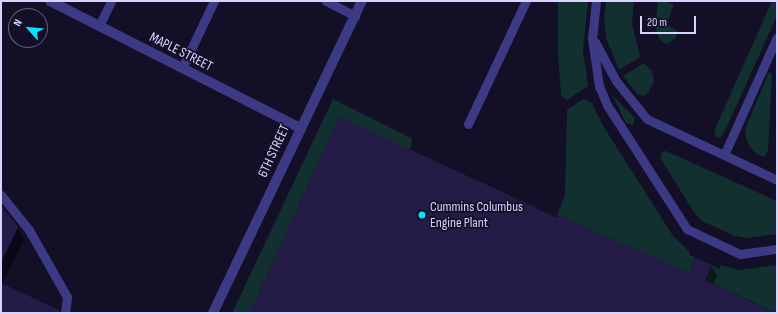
<!DOCTYPE html>
<html>
<head>
<meta charset="utf-8">
<style>
	body { margin:0 }
	#map { position:relative; width:778px; height:314px; overflow:hidden; background:#130f26; font-family:"Sofia Sans Condensed",sans-serif }
	div>[style] { position:absolute }
	[style*='--x'] { left:calc(var(--x)*1px); top:calc(var(--y)*1px); width:calc(var(--w)*1px); rotate:calc(var(--a)*1deg) }
	.green>* { inset:0; background:#12302f }
	.shadow>* { inset:0; background:#0007 }
	.building>* { inset:0; background:#241b47 }
	.service>* { height:9px; margin:-4.5px; padding:0 4.5px; transform-origin:4.5px; border-radius:4.5px; background:#3d3a85 }
	.minor>* { height:10px; margin:-5px; padding:0 5px; transform-origin:5px; border-radius:5px; background:#3d3a85 }
	.dots>* { width:11px; height:11px; translate:-50% -50%; box-sizing:border-box; border:2px solid #130f26; border-radius:50% }
	span { translate:-50% -50%; white-space:nowrap; text-align:center; line-height:1.15; -webkit-text-stroke:3.5px #130f26; paint-order:stroke }
	.street-label { font-size:14px; color:#d9d4ff }
	.poi-label { font-size:14px; color:#d9d4ff }
	.left { translate:0 -50%; text-align:left }
	.frame { position:absolute; inset:0; border:2px solid #d9d4ff; pointer-events:none }
	.north { position:absolute; left:8px; top:8px; width:40px; height:40px; box-sizing:border-box; background:#130f26; border:1px solid #625e7d; border-radius:50%; rotate:297deg; font-size:11px; font-weight:700; line-height:16px; text-align:center; color:#d9d4ff }
	.north::after { content:''; display:block; margin:auto; width:14px; height:18px; background:#00e5ff; clip-path:polygon(50% 0,100% 100%,50% 72%,0 100%) }
	.scale { position:absolute; left:640px; top:16px; width:56px; height:18px; box-sizing:border-box; border:2px solid #d9d4ff; border-top:0; padding-left:5px; font-size:12px; line-height:14px; white-space:nowrap; color:#d9d4ff; -webkit-text-stroke:3px #130f26; paint-order:stroke }
</style>
</head>
<body>
<div id="map">
	<div class="green">
		<div style="clip-path:polygon(558px 1px,588px 1px,583px 50px,588px 86px,567px 100px,561px 95px,558px 52px)"></div>
		<div style="clip-path:polygon(606px 1px,634px 1px,632px 23px,640px 57px,619px 70px,606px 38px,604px 19px)"></div>
		<div style="clip-path:polygon(658px 1px,665px 1px,674px 5px,666px 25px,677px 30px,676px 38px,666px 44px,659px 39px,655px 26px)"></div>
		<div style="clip-path:polygon(772px 1px,777px 1px,777px 16px,723px 135px,719px 138px,716px 137px,714px 131px)"></div>
		<div style="clip-path:polygon(644px 63px,652px 71px,654px 81px,648px 93px,643px 96px,637px 94px,623px 76px)"></div>
		<div style="clip-path:polygon(769px 72px,772px 74px,768px 151px,764px 157px,755px 153px,749px 145px,746px 138px,745px 129px)"></div>
		<div style="clip-path:polygon(612px 95px,635px 118px,633px 125px,626px 123px)"></div>
		<div style="clip-path:polygon(333px 99px,411px 138px,412px 142px,410px 150px,339px 117px,250px 313px,232px 313px)"></div>
		<div style="clip-path:polygon(583px 99px,592px 103px,602px 124px,673px 236px,690px 252px,689px 255px,695px 257px,689px 273px,557px 215px,565px 196px,567px 110px)"></div>
		<div style="clip-path:polygon(666px 151px,777px 201px,777px 234px,746px 238px,735px 236px,704px 222px,695px 214px,660px 158px,662px 152px)"></div>
		<div style="clip-path:polygon(712px 265px,719px 269px,721px 265px,739px 270px,777px 265px,777px 313px,705px 280px)"></div>
	</div>
	<div class="shadow">
		<div style="clip-path:polygon(1px 205px,24px 239px,2px 285px,58px 311px,60px 313px,1px 313px)"></div>
		<div style="clip-path:polygon(556px 220px,689px 274px,711px 266px,717px 276px,713px 285px,774px 313px,251px 313px)"></div>
	</div>
	<div class="building">
		<div style="clip-path:polygon(339px 117px,524px 202px,556px 218px,557px 215px,689px 273px,695px 257px,712px 265px,705px 280px,776px 313px,250px 313px)"></div>
		<div style="clip-path:polygon(1px 205px,18px 227px,1px 263px)"></div>
		<div style="clip-path:polygon(1px 283px,59px 310px,59px 313px,1px 313px)"></div>
	</div>
	<div class="service">
		<div style="--x:326;--y:1;--w:33;--a:27"></div>
		<div style="--x:596;--y:1;--w:37;--a:96"></div>
		<div style="--x:592;--y:38;--w:49;--a:81.7"></div>
		<div style="--x:599;--y:86;--w:21;--a:67"></div>
		<div style="--x:607;--y:105;--w:148;--a:57.2"></div>
		<div style="--x:687;--y:229;--w:59;--a:25.3"></div>
		<div style="--x:740;--y:254;--w:37;--a:-8"></div>
		<div style="--x:99;--y:26;--w:28;--a:-64"></div>
		<div style="--x:595;--y:42;--w:44;--a:61.7"></div>
		<div style="--x:616;--y:81;--w:49;--a:50.8"></div>
		<div style="--x:647;--y:119;--w:144;--a:25.1"></div>
		<div style="--x:182;--y:68;--w:74;--a:-64.5"></div>
		<div style="--x:468;--y:124;--w:136;--a:-64.8"></div>
		<div style="--x:724;--y:155;--w:129;--a:-65.8"></div>
		<div style="--x:1;--y:195;--w:45;--a:51.3"></div>
		<div style="--x:29;--y:230;--w:77;--a:60.4"></div>
		<div style="--x:67;--y:297;--w:16;--a:97"></div>
	</div>
	<div class="minor">
		<div style="--x:50;--y:1;--w:280;--a:26.9"></div>
		<div style="--x:213;--y:313;--w:346;--a:-64.5"></div>
	</div>
	<div class="dots">
		<div style="left:422px;top:215px;background:#00e5ff"></div>
	</div>
	<div class="street-label">
		<span style="left:181px;top:52px;rotate:27deg">MAPLE STREET</span>
		<span style="left:274px;top:151px;rotate:-65deg">6TH STREET</span>
	</div>
	<div class="poi-label">
		<span class="left" style="left:430px;top:215px">Cummins Columbus<br>Engine Plant</span>
	</div>
	<div class="frame"></div>
	<div class="north">N</div>
	<div class="scale">20 m</div>
</div>
</body>
</html>
